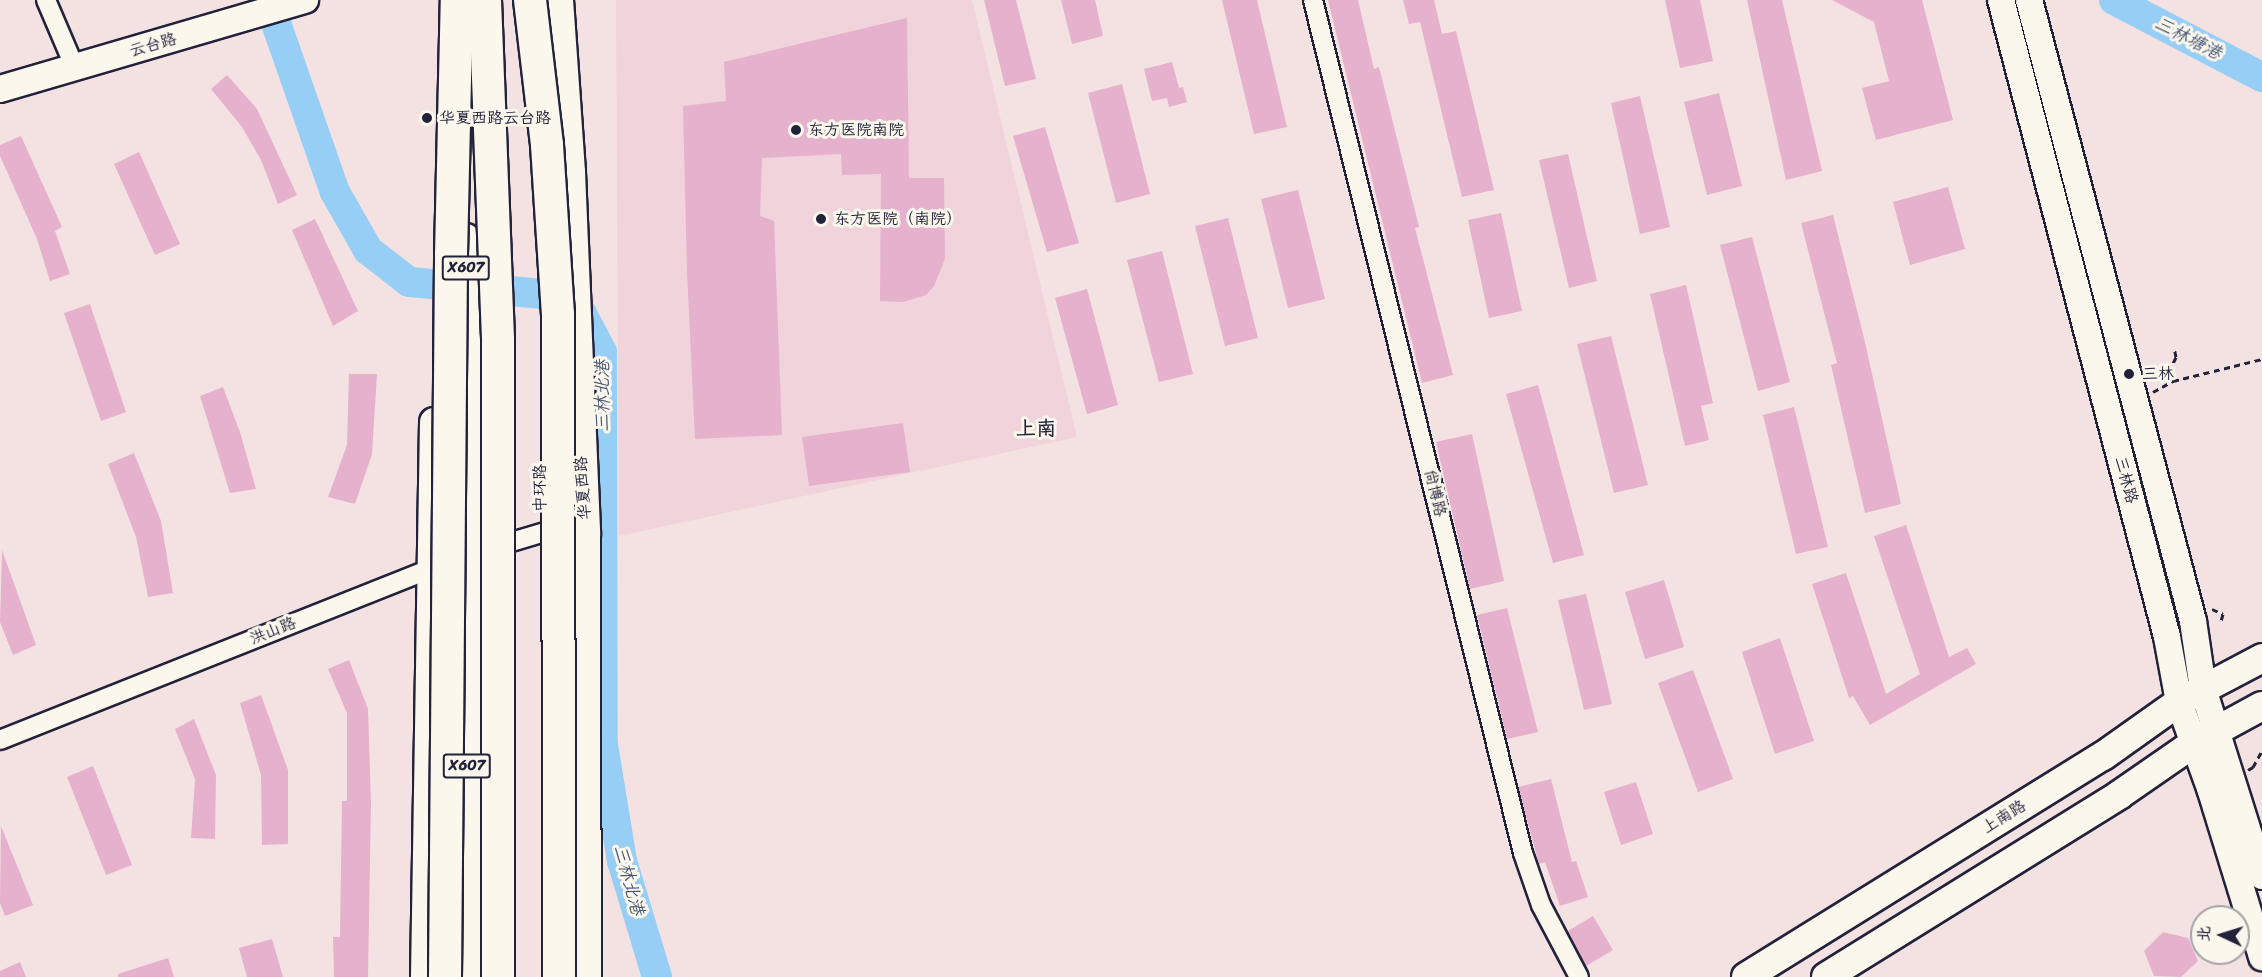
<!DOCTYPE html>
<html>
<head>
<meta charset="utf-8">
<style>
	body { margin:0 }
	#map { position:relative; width:2262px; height:977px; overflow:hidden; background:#f4e2e2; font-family:Sriracha,"LXGW WenKai TC",sans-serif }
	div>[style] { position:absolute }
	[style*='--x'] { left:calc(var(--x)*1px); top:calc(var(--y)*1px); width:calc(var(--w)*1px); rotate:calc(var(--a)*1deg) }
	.built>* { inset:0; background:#f0d3db }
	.river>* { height:30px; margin:-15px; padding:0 15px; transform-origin:15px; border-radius:15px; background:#96cef5 }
	.building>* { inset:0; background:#e5b1cc }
	.path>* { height:3px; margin-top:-1.5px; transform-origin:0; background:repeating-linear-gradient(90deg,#22223b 0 6px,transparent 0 10.5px) }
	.roads { filter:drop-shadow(2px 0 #22223b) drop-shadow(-2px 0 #22223b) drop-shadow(0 2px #22223b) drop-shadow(0 -2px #22223b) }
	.street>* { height:18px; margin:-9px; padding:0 9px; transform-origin:9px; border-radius:9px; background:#fbf7ec }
	.secondary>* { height:26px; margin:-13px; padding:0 13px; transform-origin:13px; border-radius:13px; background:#fbf7ec }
	.primary>* { height:28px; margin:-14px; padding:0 14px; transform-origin:14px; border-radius:14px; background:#fbf7ec }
	.bridges { filter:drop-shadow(2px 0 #22223b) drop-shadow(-2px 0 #22223b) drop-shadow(0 2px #22223b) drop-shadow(0 -2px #22223b) }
	.highway-bridge>* { height:32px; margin:-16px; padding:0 16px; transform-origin:16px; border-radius:16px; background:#fbf7ec }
	.dots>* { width:16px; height:16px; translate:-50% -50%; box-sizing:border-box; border:3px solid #fbf7ec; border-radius:50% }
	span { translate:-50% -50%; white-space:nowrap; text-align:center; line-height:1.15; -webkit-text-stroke:6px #fbf7ec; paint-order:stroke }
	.shield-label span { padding:2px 4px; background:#fbf7ec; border:2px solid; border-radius:4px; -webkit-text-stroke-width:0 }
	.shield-label { font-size:15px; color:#22223b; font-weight:700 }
	.street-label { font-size:16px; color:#22223b }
	.poi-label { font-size:16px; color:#22223b }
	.left { translate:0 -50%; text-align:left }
	.water-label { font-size:18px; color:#455673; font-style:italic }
	.quarter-label { font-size:20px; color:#22223b; font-weight:700 }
	.north { position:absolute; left:2190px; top:905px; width:60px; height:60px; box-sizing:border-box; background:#fbf7ec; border:2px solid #a4a2a5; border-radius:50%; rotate:274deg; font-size:16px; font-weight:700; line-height:24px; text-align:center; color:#22223b }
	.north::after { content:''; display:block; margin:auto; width:21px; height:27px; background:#22223b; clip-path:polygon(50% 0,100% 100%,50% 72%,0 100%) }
</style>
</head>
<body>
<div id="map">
	<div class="built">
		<div style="clip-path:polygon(616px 0,972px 0,1077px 437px,619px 536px)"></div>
	</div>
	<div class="river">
		<div style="--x:268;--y:0;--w:203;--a:70.8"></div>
		<div style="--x:335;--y:192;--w:67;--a:60.4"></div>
		<div style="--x:368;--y:250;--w:52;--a:38"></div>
		<div style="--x:409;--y:282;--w:135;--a:5.1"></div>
		<div style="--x:543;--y:294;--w:44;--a:27.1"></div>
		<div style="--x:582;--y:314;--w:43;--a:62.2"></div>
		<div style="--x:602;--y:352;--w:393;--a:89.9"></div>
		<div style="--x:603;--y:745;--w:118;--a:80.7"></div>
		<div style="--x:622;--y:861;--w:121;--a:73.2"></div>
		<div style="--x:2114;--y:0;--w:167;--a:27.5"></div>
	</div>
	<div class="building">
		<div style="clip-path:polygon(984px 0,1016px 0,1036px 79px,1005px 86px)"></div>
		<div style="clip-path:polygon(1061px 0,1095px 0,1103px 36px,1072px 44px)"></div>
		<div style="clip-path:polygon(1222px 0,1257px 0,1287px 127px,1254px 134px)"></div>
		<div style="clip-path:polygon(1328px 0,1358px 0,1374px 69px,1379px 67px,1419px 227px,1415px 228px,1453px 375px,1422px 383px)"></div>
		<div style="clip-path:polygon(1403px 0,1434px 0,1442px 34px,1456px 31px,1494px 190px,1462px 197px,1420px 22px,1409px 24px)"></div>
		<div style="clip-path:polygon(1665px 0,1700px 0,1713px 61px,1680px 68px)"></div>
		<div style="clip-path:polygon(1747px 0,1782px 0,1822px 171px,1786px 180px)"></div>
		<div style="clip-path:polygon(1832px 0,1922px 0,1953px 120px,1876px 140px,1862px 88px,1889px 81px,1874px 22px)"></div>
		<div style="clip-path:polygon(907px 18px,909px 178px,944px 178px,945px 259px,934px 286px,926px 295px,903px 302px,880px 301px,881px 174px,842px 175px,841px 154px,762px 158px,760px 216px,774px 221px,782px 435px,695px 439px,687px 272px,683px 106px,726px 101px,724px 62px)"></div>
		<div style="clip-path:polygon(1172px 62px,1179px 88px,1183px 87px,1187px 102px,1169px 107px,1167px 98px,1152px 101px,1144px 69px)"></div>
		<div style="clip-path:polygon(227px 75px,257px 109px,297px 195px,278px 204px,261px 160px,242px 127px,211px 89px)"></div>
		<div style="clip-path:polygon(1122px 84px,1150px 194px,1116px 203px,1088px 93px)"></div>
		<div style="clip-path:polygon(1719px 93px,1742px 186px,1707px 195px,1684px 102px)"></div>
		<div style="clip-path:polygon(1640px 96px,1670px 227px,1640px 234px,1611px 103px)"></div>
		<div style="clip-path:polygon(1045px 127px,1079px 243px,1047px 252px,1013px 136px)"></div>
		<div style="clip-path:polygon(21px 136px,62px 227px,55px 231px,70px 274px,50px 281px,37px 239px,0 156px,0 145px)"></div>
		<div style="clip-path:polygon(139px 152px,180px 244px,155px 255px,114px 164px)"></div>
		<div style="clip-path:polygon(1568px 154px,1597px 281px,1569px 288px,1539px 160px)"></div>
		<div style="clip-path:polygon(1948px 187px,1965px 249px,1910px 265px,1893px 202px)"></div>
		<div style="clip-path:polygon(1298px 190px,1325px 299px,1288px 308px,1261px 199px)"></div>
		<div style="clip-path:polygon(1501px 213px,1522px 311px,1489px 318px,1468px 220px)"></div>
		<div style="clip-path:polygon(1833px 215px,1864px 338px,1901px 504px,1865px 513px,1831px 365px,1837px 363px,1801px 223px)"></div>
		<div style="clip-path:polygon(1228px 218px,1258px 338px,1225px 346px,1195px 226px)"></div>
		<div style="clip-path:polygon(315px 219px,358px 311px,333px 326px,292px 230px)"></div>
		<div style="clip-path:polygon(1752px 237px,1790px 382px,1758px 391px,1720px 245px)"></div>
		<div style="clip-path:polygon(1162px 251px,1193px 374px,1159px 382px,1127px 260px)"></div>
		<div style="clip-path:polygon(1686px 285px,1713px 403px,1701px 406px,1709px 440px,1685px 446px,1650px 294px)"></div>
		<div style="clip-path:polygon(1087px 289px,1118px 405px,1087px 414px,1055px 298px)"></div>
		<div style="clip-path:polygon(90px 304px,126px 412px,101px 421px,64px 313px)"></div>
		<div style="clip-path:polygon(1611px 336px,1648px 485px,1614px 493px,1577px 344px)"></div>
		<div style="clip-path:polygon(349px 374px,377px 374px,372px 454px,355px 504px,328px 497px,347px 445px)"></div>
		<div style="clip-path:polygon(1538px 385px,1584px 555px,1553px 563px,1506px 394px)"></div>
		<div style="clip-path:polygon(223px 387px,240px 432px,256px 489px,230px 493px,200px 396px)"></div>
		<div style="clip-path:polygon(1794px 407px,1828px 547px,1796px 554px,1763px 415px)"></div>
		<div style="clip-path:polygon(903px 423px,910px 472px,809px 486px,802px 437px)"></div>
		<div style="clip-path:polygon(1472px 434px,1504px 581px,1470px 589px,1436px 442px)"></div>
		<div style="clip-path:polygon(134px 453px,161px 521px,173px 593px,148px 597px,136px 537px,108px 464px)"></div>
		<div style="clip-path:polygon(1906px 525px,1949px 657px,1967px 648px,1976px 664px,1870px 725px,1853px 696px,1849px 698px,1812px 584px,1846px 573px,1886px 694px,1920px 674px,1874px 536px)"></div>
		<div style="clip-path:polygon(2px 550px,36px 645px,13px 655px,0 622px)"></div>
		<div style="clip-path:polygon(1664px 580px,1684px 647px,1645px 659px,1625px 592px)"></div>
		<div style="clip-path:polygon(1586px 594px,1612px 704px,1584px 710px,1558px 600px)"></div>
		<div style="clip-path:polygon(1507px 608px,1538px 732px,1507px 739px,1477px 615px)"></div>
		<div style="clip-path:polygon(1780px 638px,1814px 741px,1775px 754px,1742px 652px)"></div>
		<div style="clip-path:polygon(349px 660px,368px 709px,371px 802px,368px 977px,334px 977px,333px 937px,340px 937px,342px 801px,347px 801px,347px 713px,328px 669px)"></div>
		<div style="clip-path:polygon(1693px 670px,1733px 779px,1698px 792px,1658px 683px)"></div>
		<div style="clip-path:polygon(261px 695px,288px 770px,288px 844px,262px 845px,261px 775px,240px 703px)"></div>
		<div style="clip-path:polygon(194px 719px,216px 775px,215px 839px,191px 838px,195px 779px,175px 729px)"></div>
		<div style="clip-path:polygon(93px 766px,132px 865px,106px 875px,67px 777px)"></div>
		<div style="clip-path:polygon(1551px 779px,1572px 862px,1576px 861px,1588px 897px,1560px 906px,1545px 862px,1539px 864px,1518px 787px)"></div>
		<div style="clip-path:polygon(1636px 782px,1653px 834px,1621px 845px,1604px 792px)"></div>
		<div style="clip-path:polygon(1px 826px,33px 905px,5px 916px,0 903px)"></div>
		<div style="clip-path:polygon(1593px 916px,1613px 950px,1586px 966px,1568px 931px)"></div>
		<div style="clip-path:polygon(2163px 932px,2188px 938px,2198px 961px,2181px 977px,2154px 976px,2144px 951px)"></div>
		<div style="clip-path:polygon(272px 939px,283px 977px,247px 977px,239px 948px)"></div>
		<div style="clip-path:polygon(168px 958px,174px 977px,118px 977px,118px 974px)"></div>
		<div style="clip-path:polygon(20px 962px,26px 977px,0 977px,0 971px)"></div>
	</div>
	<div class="path">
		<div style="--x:2173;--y:381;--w:92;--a:-13.9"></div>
		<div style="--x:2153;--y:392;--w:23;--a:-29"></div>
		<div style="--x:2173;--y:381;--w:10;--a:-114"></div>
		<div style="--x:2169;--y:372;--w:17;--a:-65"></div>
		<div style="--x:2176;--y:357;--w:10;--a:-101"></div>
		<div style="--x:2212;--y:609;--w:12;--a:24"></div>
		<div style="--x:2223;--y:614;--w:7;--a:106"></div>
		<div style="--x:2248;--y:770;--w:6;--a:-31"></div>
		<div style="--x:2253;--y:767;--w:18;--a:-61"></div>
	</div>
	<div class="roads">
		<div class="street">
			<div style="--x:46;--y:0;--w:74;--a:66.9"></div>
			<div style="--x:1313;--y:0;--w:878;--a:76.17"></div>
			<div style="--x:1523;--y:853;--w:55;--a:70.9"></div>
			<div style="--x:1541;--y:905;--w:81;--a:62.2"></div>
			<div style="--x:491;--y:548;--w:59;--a:-16.6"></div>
			<div style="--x:0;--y:740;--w:473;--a:-21.7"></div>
		</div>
		<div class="secondary">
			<div style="--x:2001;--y:0;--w:658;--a:75.39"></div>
			<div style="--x:2167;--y:637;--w:66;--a:79.5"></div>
			<div style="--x:2179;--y:702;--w:95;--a:70.2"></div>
			<div style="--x:2211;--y:791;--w:174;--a:72.9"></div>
			<div style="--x:2029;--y:0;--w:642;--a:75.21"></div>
			<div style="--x:2193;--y:621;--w:69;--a:81.6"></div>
			<div style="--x:2203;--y:689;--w:196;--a:72.5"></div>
			<div style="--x:0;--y:89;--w:318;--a:-16.3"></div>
		</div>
		<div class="primary">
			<div style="--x:559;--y:0;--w:172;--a:86"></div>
			<div style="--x:571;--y:172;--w:363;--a:87.6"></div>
			<div style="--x:586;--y:535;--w:442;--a:89.9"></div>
			<div style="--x:466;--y:238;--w:317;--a:89.5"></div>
			<div style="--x:469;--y:555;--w:422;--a:90.4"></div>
			<div style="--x:425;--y:977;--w:555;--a:-89.07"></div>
			<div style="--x:1746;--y:977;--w:420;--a:-31.8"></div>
			<div style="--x:2103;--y:756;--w:93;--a:-35.4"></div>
			<div style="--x:2179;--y:702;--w:94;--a:-27.9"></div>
			<div style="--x:1826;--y:977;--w:345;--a:-31.8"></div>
			<div style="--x:2119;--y:795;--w:91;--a:-34.7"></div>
			<div style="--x:2194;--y:743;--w:77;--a:-28.6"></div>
		</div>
	</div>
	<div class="bridges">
		<div class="highway-bridge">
			<div style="--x:485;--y:0;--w:340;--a:87.8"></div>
			<div style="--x:498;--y:340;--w:637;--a:90"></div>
			<div style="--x:530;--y:0;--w:146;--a:83.3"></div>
			<div style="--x:547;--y:145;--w:169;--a:86.3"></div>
			<div style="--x:558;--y:314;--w:663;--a:89.91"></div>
			<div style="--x:445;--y:977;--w:722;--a:-89.52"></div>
			<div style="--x:451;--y:255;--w:255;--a:-88.7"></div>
		</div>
	</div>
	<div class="dots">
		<div style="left:427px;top:118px;background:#22223b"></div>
		<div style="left:796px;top:130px;background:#22223b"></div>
		<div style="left:821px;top:219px;background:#22223b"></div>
		<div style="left:2129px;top:374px;background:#22223b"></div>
	</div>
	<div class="shield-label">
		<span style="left:466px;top:268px">X607</span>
		<span style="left:467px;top:766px">X607</span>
	</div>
	<div class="street-label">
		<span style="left:153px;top:45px;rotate:-16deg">云台路</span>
		<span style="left:2126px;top:480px;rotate:75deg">三林路</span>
		<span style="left:540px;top:488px;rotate:-90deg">中环路</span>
		<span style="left:583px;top:488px;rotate:-94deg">华夏西路</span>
		<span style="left:1435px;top:493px;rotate:76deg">尚博路</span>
		<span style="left:273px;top:631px;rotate:-22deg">洪山路</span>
		<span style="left:2004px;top:817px;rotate:-32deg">上南路</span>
	</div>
	<div class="poi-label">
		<span class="left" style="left:439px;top:118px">华夏西路云台路</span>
		<span class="left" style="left:808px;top:130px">东方医院南院</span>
		<span class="left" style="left:834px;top:219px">东方医院（南院）</span>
		<span class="left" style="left:2142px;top:374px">三林</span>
	</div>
	<div class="water-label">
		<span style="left:2188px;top:38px;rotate:27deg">三林塘港</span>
		<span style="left:602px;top:396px;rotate:-90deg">三林北港</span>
		<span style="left:629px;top:880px;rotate:75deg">三林北港</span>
	</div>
	<div class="quarter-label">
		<span style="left:1036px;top:428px">上南</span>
	</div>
	<div class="north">北</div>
</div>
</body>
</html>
